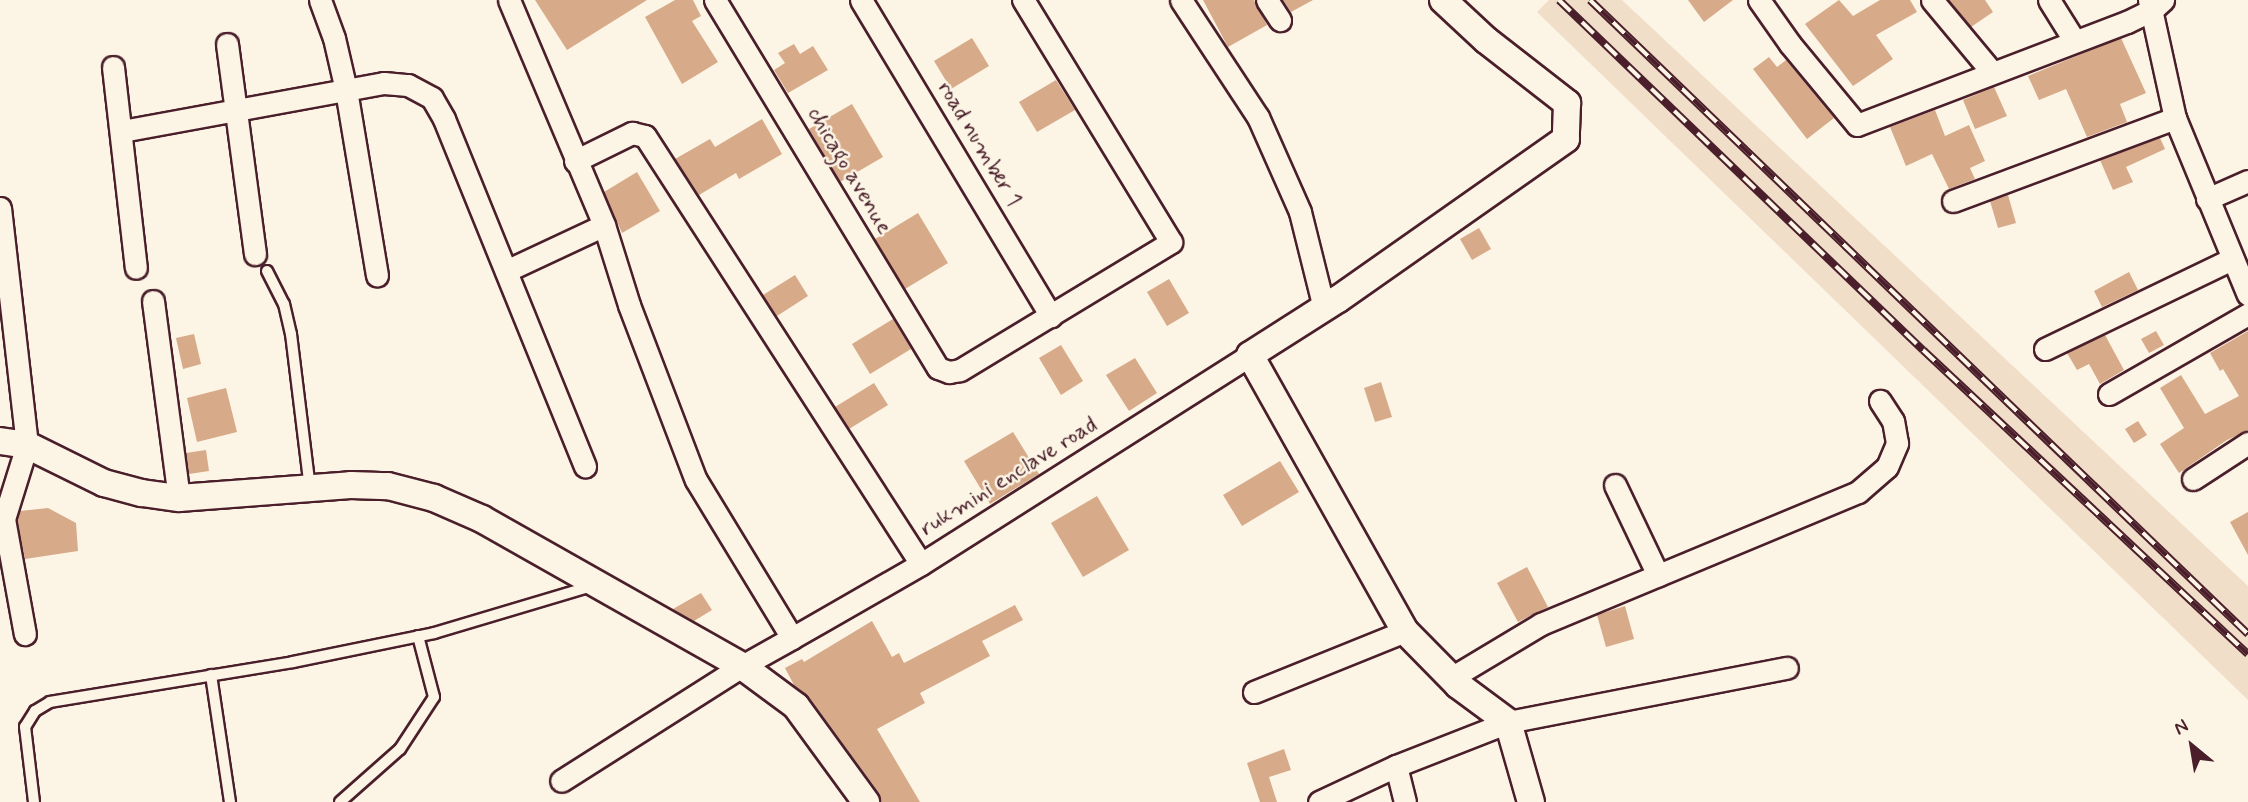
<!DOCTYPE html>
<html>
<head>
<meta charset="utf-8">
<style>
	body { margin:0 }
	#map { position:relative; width:2248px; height:802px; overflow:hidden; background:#fcf5e5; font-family:Mynerve,sans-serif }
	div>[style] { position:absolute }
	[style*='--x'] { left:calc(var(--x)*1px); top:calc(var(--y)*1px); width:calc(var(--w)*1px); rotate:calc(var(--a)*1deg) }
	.built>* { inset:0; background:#f1dec9 }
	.building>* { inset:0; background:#d7aa89 }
	.roads { filter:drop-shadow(2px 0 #4a1f2b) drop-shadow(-2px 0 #4a1f2b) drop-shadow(0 2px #4a1f2b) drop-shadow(0 -2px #4a1f2b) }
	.service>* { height:10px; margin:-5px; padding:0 5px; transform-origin:5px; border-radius:5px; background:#fcf5e5 }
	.minor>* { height:21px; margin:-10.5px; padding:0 10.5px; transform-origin:10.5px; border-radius:10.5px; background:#fcf5e5 }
	.tertiary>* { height:26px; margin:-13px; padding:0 13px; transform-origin:13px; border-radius:13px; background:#fcf5e5 }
	.rail>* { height:8px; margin-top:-4px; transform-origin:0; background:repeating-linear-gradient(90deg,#fcf5e5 0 16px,#4a1f2b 0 32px); box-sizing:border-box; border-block:2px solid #4a1f2b }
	span { translate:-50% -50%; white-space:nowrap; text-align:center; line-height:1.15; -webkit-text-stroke:5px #fcf5e5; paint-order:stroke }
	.street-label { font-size:23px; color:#4a1f2b }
	.north { position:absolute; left:2157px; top:711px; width:70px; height:70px; -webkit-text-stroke:5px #fcf5e5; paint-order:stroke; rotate:330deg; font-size:19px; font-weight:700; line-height:28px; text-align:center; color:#4a1f2b }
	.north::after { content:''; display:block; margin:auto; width:24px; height:32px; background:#4a1f2b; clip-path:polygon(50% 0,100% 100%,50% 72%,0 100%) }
</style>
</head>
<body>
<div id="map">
	<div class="built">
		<div style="clip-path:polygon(1549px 0,1622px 0,2248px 586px,2248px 700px,1537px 12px)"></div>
	</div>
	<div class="building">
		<div style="clip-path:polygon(535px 0,647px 0,567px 50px)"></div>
		<div style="clip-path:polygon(675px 0,693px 0,701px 16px,692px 21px,718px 62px,682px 84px,645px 17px)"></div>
		<div style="clip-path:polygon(1203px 0,1254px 0,1267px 25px,1228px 47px)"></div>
		<div style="clip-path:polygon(1283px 0,1313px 0,1291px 12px)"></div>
		<div style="clip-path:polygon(1688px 0,1733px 0,1704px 22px)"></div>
		<div style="clip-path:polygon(1839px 0,1853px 16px,1880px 0,1910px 0,1917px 12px,1876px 35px,1893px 59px,1853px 86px,1805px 24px)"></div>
		<div style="clip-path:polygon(1949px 0,1985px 0,1993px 12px,1971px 27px)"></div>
		<div style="clip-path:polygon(972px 38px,989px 66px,951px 89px,934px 61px)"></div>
		<div style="clip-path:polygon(2121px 38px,2146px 93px,2120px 104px,2127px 122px,2087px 137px,2066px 89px,2039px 100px,2028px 76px)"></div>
		<div style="clip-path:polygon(794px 44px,800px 54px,813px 46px,828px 70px,788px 93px,774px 70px,785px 63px,778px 53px)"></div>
		<div style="clip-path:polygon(1769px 57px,1777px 67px,1786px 60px,1834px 118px,1807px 139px,1753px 69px)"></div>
		<div style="clip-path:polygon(1056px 80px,1075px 110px,1037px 132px,1019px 102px)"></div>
		<div style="clip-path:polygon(1994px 87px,2007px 116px,1975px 129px,1963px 100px)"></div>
		<div style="clip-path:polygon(852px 104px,883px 157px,840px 182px,809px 129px)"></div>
		<div style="clip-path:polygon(1935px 110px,1945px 136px,1969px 125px,1985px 161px,1970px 168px,1975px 179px,1949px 189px,1932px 154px,1906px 166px,1890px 127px)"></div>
		<div style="clip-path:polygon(762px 119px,782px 154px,739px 179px,736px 173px,699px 195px,675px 159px,710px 139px,715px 147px)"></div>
		<div style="clip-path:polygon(2160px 138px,2165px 149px,2126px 167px,2133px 182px,2113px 190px,2100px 160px)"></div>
		<div style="clip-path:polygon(637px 172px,660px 211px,622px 233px,604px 192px)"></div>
		<div style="clip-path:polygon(2008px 195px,2016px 223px,1998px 228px,1990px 201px)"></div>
		<div style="clip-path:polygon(918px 213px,948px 263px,905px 289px,875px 239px)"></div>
		<div style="clip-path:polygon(1479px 228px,1491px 249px,1472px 260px,1460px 239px)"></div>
		<div style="clip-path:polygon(2129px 272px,2138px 290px,2102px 307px,2094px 291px)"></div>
		<div style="clip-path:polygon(795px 275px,808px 296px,777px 316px,763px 295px)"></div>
		<div style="clip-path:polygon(1169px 279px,1189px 313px,1167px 326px,1147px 292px)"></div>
		<div style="clip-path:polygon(893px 319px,911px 349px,870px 374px,852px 344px)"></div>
		<div style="clip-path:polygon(2156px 331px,2164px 345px,2149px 353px,2141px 339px)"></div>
		<div style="clip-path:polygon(2248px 331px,2248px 430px,2227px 440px,2179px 473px,2160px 444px,2184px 428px,2160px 388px,2181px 375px,2205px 414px,2239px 396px,2223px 369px,2220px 371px,2210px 353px)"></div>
		<div style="clip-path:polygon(194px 334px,201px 364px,183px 369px,176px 338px)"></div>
		<div style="clip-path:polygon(2105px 335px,2124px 370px,2100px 384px,2089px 364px,2077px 370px,2067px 353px)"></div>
		<div style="clip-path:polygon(1061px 345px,1083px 381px,1061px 395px,1039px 358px)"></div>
		<div style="clip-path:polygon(1135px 358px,1157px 393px,1129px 411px,1106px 375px)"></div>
		<div style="clip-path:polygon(1381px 382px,1392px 417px,1375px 422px,1364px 388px)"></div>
		<div style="clip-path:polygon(874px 383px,888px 405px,849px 429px,835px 407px)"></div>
		<div style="clip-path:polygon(226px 388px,237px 432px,197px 442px,187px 398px)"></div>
		<div style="clip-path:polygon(2138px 421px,2147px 435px,2134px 443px,2125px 429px)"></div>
		<div style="clip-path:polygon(1013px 432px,1039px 474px,990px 504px,964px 461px)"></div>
		<div style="clip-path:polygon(206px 450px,209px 471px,189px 474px,186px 453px)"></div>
		<div style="clip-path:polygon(1280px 461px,1299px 492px,1242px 526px,1223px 495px)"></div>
		<div style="clip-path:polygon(1097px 496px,1129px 550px,1083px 577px,1051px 523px)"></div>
		<div style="clip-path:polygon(48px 508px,76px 523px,78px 551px,25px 559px,17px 520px,20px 511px)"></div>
		<div style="clip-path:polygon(2248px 512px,2248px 555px,2230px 522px)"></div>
		<div style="clip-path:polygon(1527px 567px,1548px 607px,1518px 622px,1497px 583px)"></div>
		<div style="clip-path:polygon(701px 593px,712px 610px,694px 621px,673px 609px)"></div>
		<div style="clip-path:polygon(1015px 605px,1023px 620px,982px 641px,990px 656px,920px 693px,925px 703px,877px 729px,920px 802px,881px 802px,879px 793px,809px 697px,794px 685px,785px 668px,802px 659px,804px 662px,872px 621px,892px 657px,899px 653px,904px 663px)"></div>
		<div style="clip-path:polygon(1625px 606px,1634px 639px,1606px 647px,1597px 615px)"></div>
		<div style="clip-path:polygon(1284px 749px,1291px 770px,1269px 777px,1277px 802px,1260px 802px,1247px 763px)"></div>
	</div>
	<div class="roads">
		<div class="service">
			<div style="--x:267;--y:271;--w:37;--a:63"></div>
			<div style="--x:284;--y:304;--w:31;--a:77"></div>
			<div style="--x:291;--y:334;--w:155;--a:83"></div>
			<div style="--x:211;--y:675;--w:128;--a:81.5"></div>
			<div style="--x:34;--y:802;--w:76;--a:-96.8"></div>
			<div style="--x:25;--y:727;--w:19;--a:-58"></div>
			<div style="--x:35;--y:711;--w:17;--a:-31"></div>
			<div style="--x:50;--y:702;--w:246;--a:-9.3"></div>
			<div style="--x:293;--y:662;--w:144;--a:-11.6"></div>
			<div style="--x:434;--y:633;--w:165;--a:-16.6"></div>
			<div style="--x:340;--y:802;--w:80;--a:-41.5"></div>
			<div style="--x:400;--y:749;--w:62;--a:-56.8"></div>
			<div style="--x:434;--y:697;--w:63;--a:-104.7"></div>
		</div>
		<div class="minor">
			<div style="--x:320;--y:0;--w:40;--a:69.8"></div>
			<div style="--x:334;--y:38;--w:53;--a:77"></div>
			<div style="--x:346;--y:90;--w:188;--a:80.5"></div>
			<div style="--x:509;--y:0;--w:244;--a:67.1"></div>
			<div style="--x:604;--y:225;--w:84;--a:72.6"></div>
			<div style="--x:629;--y:305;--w:187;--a:69.1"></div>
			<div style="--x:696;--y:480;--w:185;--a:58.7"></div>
			<div style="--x:792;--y:638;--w:57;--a:150.8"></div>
			<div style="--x:742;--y:666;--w:214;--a:147.6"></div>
			<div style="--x:715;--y:0;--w:430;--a:58.8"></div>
			<div style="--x:938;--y:368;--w:12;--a:20"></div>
			<div style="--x:949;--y:372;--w:11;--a:-10"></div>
			<div style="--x:960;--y:370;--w:247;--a:-31.2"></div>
			<div style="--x:1171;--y:242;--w:284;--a:-121.4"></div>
			<div style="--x:861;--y:0;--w:369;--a:59"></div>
			<div style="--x:1181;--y:0;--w:140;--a:56.7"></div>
			<div style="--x:1258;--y:117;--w:104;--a:66.1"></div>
			<div style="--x:1300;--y:212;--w:99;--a:76"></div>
			<div style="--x:1267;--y:0;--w:24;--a:57"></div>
			<div style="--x:1759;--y:0;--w:54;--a:54.8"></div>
			<div style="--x:1790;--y:44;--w:105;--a:50.4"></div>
			<div style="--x:1857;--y:125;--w:289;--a:-20.9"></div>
			<div style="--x:2127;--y:22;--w:28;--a:-26"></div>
			<div style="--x:2152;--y:10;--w:15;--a:-42"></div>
			<div style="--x:1932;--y:0;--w:94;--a:50.2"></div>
			<div style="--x:2049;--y:0;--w:47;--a:58"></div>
			<div style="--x:2149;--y:0;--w:121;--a:77.6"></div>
			<div style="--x:2175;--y:118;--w:191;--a:67.6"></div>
			<div style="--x:227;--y:44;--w:212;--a:82.4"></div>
			<div style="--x:113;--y:67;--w:202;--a:83.5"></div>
			<div style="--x:122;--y:131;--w:266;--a:-10.4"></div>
			<div style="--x:384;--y:83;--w:24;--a:5"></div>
			<div style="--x:408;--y:85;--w:27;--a:28"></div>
			<div style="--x:432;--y:98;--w:24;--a:60"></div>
			<div style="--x:444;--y:119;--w:375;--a:67.9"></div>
			<div style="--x:575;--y:161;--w:64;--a:-26.2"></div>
			<div style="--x:632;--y:133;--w:13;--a:13"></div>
			<div style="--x:645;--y:136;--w:509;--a:57.18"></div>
			<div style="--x:2207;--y:199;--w:45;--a:-23.7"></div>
			<div style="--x:1953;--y:201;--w:237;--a:-20.5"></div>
			<div style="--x:0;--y:208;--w:239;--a:83.5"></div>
			<div style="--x:27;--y:445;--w:77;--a:107.3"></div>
			<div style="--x:4;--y:519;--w:117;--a:79.7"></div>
			<div style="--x:506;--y:271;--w:108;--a:-25.1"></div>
			<div style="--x:153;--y:301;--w:199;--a:82.5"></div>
			<div style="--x:2045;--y:349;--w:208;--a:-25.7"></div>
			<div style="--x:2109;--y:394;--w:160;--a:-29.9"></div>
			<div style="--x:2193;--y:479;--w:66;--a:-33.2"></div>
			<div style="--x:1615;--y:485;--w:100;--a:64.5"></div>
			<div style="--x:792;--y:638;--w:149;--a:-29.8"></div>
			<div style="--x:921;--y:564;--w:390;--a:-32.4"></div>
			<div style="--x:1451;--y:678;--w:105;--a:-31"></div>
			<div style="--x:1541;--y:624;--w:343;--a:-22.6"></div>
			<div style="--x:1858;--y:492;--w:38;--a:-41"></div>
			<div style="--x:1887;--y:467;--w:26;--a:-67"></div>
			<div style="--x:1897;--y:443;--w:22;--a:-100"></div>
			<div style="--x:1893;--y:421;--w:24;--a:-123"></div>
			<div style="--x:1254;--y:692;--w:163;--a:-22"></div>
			<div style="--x:1396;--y:766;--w:37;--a:76"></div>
			<div style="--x:1319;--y:802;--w:85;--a:-25.1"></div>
			<div style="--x:1396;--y:766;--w:120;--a:-21.4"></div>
			<div style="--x:1508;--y:722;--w:284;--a:-11"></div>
		</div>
		<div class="tertiary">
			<div style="--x:1443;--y:0;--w:59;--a:42.9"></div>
			<div style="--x:1486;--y:40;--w:103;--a:37.9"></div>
			<div style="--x:1567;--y:103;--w:36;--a:92"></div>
			<div style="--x:1566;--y:139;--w:279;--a:144.9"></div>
			<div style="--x:1338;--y:299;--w:104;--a:147.5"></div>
			<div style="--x:1250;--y:355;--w:317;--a:60.7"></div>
			<div style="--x:1405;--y:631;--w:76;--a:45.5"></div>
			<div style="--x:1458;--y:685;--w:62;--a:36.5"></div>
			<div style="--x:1508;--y:722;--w:83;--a:74"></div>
			<div style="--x:0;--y:441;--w:27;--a:8"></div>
			<div style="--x:27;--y:445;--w:86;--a:26.3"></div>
			<div style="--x:104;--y:483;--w:39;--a:15"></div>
			<div style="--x:142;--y:493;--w:37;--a:8"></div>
			<div style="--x:179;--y:498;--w:172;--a:-4.3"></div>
			<div style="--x:351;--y:485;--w:37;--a:2"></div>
			<div style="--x:388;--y:486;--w:48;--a:14.6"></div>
			<div style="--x:434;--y:498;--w:52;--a:23.6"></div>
			<div style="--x:482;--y:519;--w:299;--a:29.5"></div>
			<div style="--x:742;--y:666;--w:67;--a:36.5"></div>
			<div style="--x:796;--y:706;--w:119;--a:53.9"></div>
		</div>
	</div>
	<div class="rail">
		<div style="--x:1559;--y:0;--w:505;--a:43.88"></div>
		<div style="--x:1923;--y:350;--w:445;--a:43.1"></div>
		<div style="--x:1590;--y:0;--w:914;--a:43.94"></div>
	</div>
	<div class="street-label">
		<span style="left:979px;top:144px;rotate:59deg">road number 1</span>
		<span style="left:849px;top:171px;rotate:59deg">chicago avenue</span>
		<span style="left:1009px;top:477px;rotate:-32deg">rukmini enclave road</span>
	</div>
	<div class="north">N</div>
</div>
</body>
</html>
